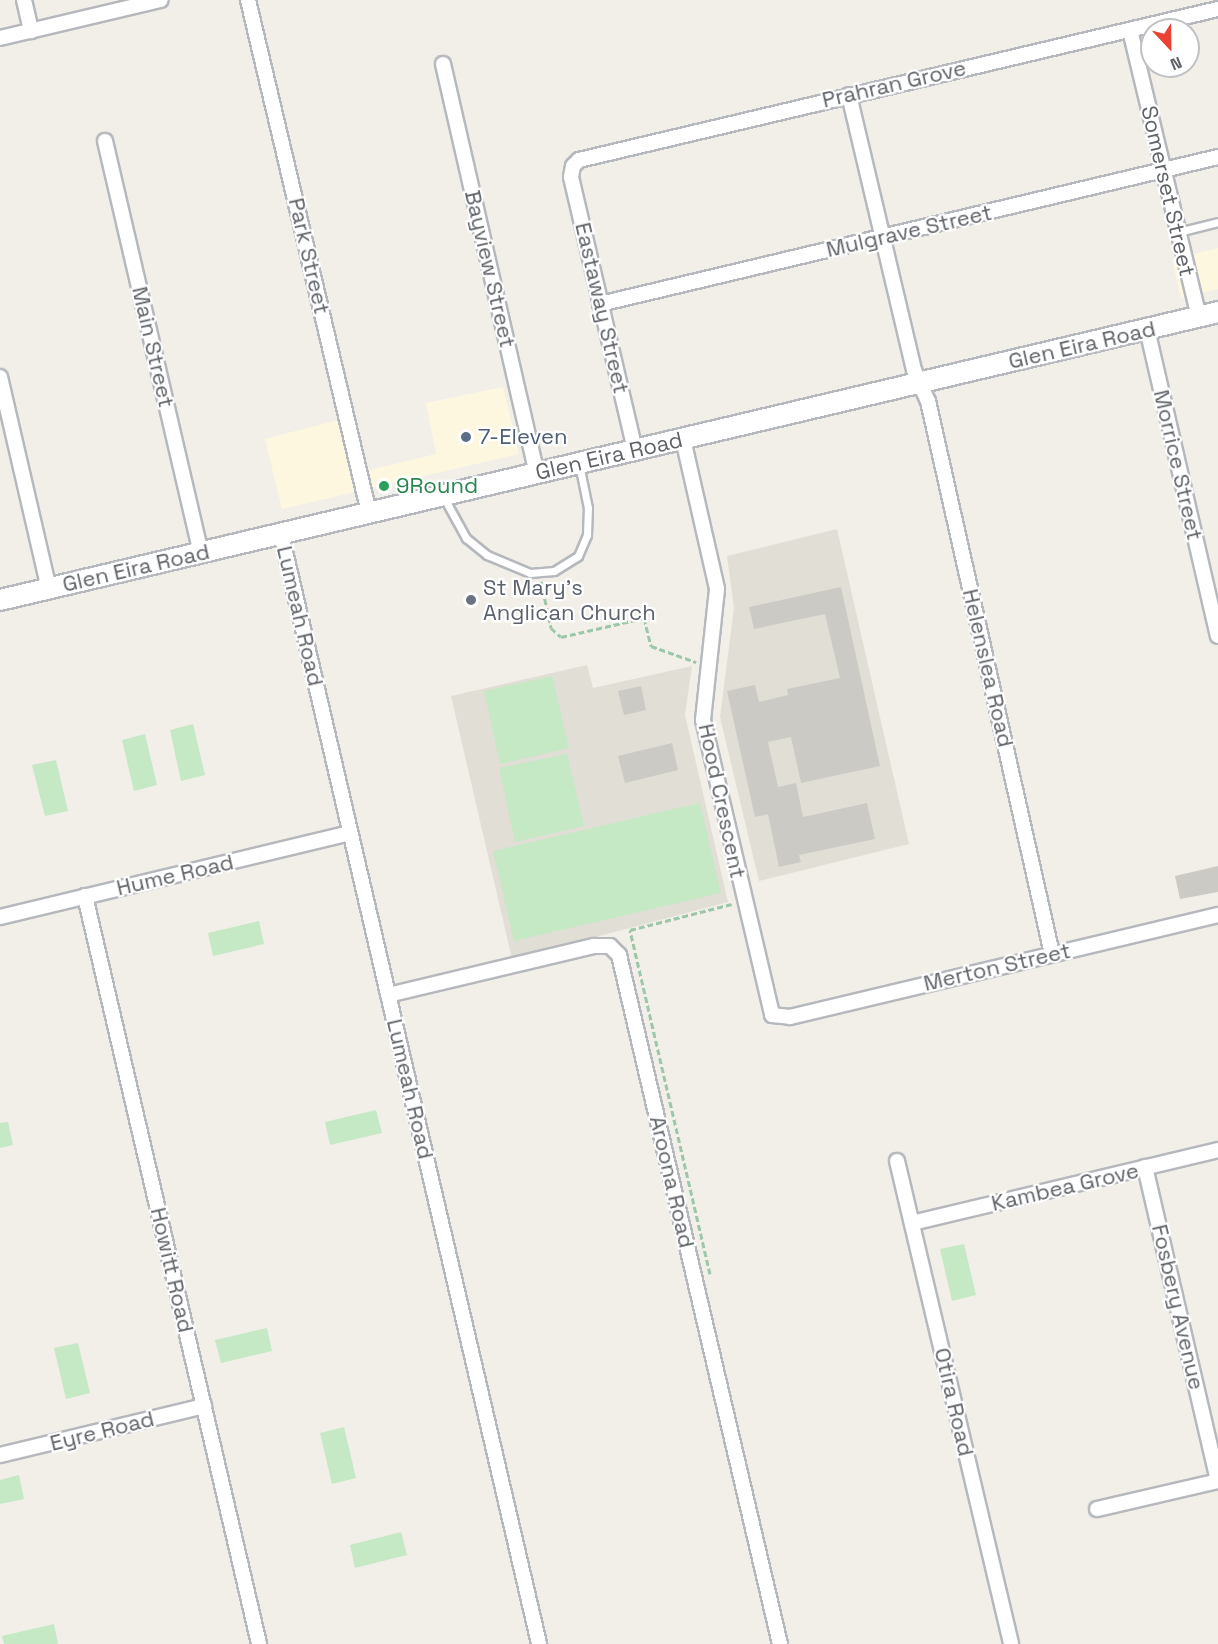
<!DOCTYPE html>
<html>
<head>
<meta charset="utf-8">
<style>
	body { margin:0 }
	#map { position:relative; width:1218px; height:1644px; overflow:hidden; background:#f1efe8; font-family:"Space Grotesk",sans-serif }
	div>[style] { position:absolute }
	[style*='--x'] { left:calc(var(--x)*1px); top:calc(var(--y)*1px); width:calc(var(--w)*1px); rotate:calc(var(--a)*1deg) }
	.commercial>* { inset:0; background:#fef7e0 }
	.education>* { inset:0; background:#e1ded6 }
	.green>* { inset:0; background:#c5e8c5 }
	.building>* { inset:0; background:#cccac5 }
	.path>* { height:3px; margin-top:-1.5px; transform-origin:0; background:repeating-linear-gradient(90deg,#9cc7a9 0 6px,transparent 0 9px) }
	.roads { filter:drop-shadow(2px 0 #b5b8bc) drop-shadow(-2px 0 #b5b8bc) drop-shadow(0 2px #b5b8bc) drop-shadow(0 -2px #b5b8bc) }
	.service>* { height:7px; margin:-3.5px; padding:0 3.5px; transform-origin:3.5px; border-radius:3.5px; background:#fff }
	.minor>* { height:14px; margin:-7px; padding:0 7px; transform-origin:7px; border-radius:7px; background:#fff }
	.secondary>* { height:20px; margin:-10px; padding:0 10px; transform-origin:10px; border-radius:10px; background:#fff }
	.dots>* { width:16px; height:16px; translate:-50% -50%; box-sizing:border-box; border:3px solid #fff; border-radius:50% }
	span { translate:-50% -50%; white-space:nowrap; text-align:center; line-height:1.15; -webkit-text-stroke:4.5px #fff; paint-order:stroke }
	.street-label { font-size:22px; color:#5f6368 }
	.service-label { font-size:22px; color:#4e5e75 }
	.left { translate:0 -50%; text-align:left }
	.leisure-label { font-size:22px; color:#27864d }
	.worship-label { font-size:22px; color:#5b616d }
	.north { position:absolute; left:1140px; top:18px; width:60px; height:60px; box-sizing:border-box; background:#fff; border:2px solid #bfc1c3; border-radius:50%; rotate:158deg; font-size:16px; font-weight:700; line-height:24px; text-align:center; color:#5f6368 }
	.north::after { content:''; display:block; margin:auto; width:21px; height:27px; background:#ea4335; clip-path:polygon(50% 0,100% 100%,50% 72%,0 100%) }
</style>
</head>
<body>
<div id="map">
	<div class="commercial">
		<div style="clip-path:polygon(1218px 248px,1218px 289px,1181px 298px,1172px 259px)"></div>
		<div style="clip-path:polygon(503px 387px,519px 454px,282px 509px,265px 439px,338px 420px,352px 474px,436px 454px,426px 403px)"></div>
	</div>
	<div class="education">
		<div style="clip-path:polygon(837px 529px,909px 844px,759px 881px,720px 717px,734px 608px,727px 556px)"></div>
		<div style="clip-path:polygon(587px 665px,593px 688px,692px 666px,685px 715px,728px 902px,512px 959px,451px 696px)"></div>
	</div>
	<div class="green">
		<div style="clip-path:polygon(552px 676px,569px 748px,500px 764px,484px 691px)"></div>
		<div style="clip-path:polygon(193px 724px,205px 775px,181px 781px,170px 730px)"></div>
		<div style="clip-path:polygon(145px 734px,157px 785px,134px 791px,122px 740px)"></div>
		<div style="clip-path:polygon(567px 754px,584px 826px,515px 842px,499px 768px)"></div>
		<div style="clip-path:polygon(56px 760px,68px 811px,45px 816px,32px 765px)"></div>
		<div style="clip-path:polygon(700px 803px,721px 893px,514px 941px,493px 851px)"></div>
		<div style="clip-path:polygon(259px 921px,264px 944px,213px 956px,208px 933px)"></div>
		<div style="clip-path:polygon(376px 1110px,382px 1133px,330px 1145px,325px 1122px)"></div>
		<div style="clip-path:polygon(8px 1122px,13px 1145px,0 1148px,0 1123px)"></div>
		<div style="clip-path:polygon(964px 1244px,976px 1295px,952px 1301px,940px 1249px)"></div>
		<div style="clip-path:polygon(267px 1328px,272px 1351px,221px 1363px,215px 1340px)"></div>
		<div style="clip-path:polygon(78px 1343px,90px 1393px,66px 1399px,54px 1348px)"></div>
		<div style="clip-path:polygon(344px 1427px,356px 1478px,332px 1484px,320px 1433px)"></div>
		<div style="clip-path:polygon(19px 1475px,24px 1499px,0 1504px,0 1480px)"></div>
		<div style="clip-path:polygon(401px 1532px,407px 1555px,355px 1568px,350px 1545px)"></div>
		<div style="clip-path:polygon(54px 1624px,58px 1644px,4px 1644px,2px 1636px)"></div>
	</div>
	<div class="building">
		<div style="clip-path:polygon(841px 587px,880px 766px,801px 783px,791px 737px,768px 742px,778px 787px,796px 783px,803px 817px,867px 803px,875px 839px,799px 855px,801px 862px,779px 867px,768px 814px,755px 817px,727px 691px,755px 685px,759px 702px,788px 695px,787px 689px,840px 678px,825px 614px,754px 629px,749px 607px)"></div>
		<div style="clip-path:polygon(641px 686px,646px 710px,624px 715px,618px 691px)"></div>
		<div style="clip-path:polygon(672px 743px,678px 770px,625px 783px,618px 756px)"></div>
		<div style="clip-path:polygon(1218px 866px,1218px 892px,1180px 899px,1175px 876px)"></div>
	</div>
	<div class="path">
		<div style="--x:541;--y:581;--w:48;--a:78"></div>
		<div style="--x:551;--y:628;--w:13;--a:42"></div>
		<div style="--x:561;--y:637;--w:85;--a:-12.9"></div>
		<div style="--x:644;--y:618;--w:29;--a:76"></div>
		<div style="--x:651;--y:646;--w:48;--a:19.6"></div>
		<div style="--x:710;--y:1274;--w:353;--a:-103.1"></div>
		<div style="--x:630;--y:930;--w:105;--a:-14.3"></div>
	</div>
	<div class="roads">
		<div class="service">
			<div style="--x:1178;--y:232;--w:41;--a:-14"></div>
			<div style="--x:444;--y:498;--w:46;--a:61.2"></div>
			<div style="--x:466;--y:538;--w:27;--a:39"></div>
			<div style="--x:487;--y:555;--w:47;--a:22.7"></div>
			<div style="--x:530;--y:573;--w:24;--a:-5"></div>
			<div style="--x:554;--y:571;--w:28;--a:-32"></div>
			<div style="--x:578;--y:556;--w:23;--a:-67"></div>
			<div style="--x:587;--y:535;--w:27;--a:-88"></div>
			<div style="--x:588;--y:508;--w:45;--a:-101.6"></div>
		</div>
		<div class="minor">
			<div style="--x:24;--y:0;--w:32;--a:77"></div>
			<div style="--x:248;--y:0;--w:527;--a:76.73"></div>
			<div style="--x:1130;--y:30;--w:295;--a:76.5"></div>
			<div style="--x:0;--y:38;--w:165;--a:-13.3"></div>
			<div style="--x:443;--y:64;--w:420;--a:77.1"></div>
			<div style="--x:849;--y:95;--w:283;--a:76.7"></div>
			<div style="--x:914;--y:370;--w:34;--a:66"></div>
			<div style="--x:928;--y:401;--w:567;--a:77.36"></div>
			<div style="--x:105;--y:141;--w:423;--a:76.9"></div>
			<div style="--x:600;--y:304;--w:635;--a:-13.38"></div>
			<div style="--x:1147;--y:329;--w:315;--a:77"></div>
			<div style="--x:0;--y:377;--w:218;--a:77"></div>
			<div style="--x:683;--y:439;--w:154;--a:77.2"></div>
			<div style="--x:717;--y:589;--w:132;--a:96.1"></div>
			<div style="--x:703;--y:720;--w:303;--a:76.8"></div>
			<div style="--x:772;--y:1015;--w:18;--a:6"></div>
			<div style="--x:790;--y:1017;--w:440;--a:-13.4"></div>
			<div style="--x:635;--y:450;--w:280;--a:-103.2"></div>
			<div style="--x:571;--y:177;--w:11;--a:-80"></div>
			<div style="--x:573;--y:166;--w:8;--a:-45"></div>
			<div style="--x:579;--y:160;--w:657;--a:-13.3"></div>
			<div style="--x:281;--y:534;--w:1140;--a:76.91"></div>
			<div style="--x:85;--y:896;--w:768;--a:76.9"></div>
			<div style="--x:0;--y:917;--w:360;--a:-13.5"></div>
			<div style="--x:388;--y:995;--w:212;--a:-13.4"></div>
			<div style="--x:594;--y:946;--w:16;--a:0"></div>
			<div style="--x:610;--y:946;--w:13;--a:45"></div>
			<div style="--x:619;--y:955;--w:708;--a:76.85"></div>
			<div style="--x:897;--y:1161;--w:496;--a:76.7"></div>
			<div style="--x:1145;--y:1167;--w:322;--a:76.9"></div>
			<div style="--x:912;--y:1223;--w:315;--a:-13.4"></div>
			<div style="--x:0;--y:1455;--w:210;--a:-13.5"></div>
			<div style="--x:1097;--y:1509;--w:124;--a:-13"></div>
		</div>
		<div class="secondary">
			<div style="--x:0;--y:600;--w:1252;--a:-13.3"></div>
		</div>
	</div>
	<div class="dots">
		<div style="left:466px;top:437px;background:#5c6f8a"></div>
		<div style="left:384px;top:486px;background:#2e9e5b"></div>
		<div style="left:471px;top:600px;background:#6b7280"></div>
	</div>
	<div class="street-label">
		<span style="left:894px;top:84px;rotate:-13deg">Prahran Grove</span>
		<span style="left:1168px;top:191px;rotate:77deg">Somerset Street</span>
		<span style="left:909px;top:231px;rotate:-13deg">Mulgrave Street</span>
		<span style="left:309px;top:256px;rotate:77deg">Park Street</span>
		<span style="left:490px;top:269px;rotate:77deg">Bayview Street</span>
		<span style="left:602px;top:308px;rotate:77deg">Eastaway Street</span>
		<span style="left:1082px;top:345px;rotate:-13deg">Glen Eira Road</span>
		<span style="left:153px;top:347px;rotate:77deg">Main Street</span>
		<span style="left:609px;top:456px;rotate:-13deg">Glen Eira Road</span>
		<span style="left:1178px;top:465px;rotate:77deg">Morrice Street</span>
		<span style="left:136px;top:568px;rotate:-13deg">Glen Eira Road</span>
		<span style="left:300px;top:616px;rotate:77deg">Lumeah Road</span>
		<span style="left:988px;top:668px;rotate:77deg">Helenslea Road</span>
		<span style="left:722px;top:801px;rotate:78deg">Hood Crescent</span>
		<span style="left:175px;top:875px;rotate:-13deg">Hume Road</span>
		<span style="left:997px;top:967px;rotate:-13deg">Merton Street</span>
		<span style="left:410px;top:1089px;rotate:77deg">Lumeah Road</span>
		<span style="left:672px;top:1182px;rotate:77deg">Aroona Road</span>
		<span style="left:1065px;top:1187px;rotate:-13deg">Kambea Grove</span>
		<span style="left:172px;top:1270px;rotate:77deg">Howitt Road</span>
		<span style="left:1178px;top:1307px;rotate:77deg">Fosbery Avenue</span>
		<span style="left:954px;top:1402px;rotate:77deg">Otira Road</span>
		<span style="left:102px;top:1431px;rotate:-14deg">Eyre Road</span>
	</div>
	<div class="service-label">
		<span class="left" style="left:478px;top:437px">7-Eleven</span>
	</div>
	<div class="leisure-label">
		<span class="left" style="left:396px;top:486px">9Round</span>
	</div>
	<div class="worship-label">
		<span class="left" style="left:483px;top:600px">St Mary's<br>Anglican Church</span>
	</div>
	<div class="north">N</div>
</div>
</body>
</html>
